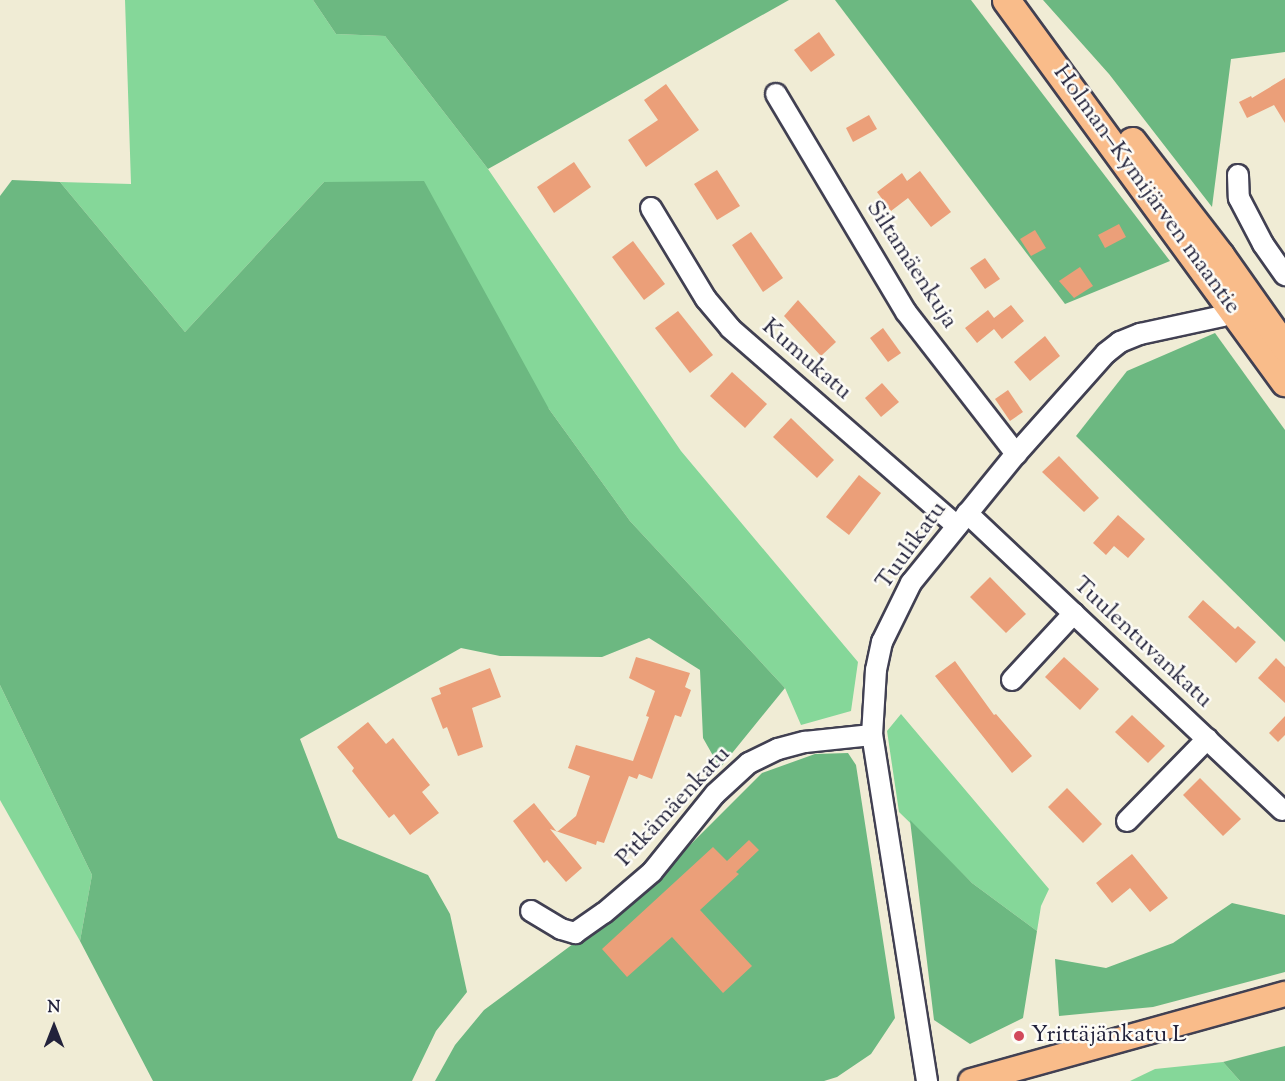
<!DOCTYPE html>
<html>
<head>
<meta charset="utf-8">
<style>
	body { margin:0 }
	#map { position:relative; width:1285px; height:1081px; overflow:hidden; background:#f0ecd5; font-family:"Sorts Mill Goudy",serif }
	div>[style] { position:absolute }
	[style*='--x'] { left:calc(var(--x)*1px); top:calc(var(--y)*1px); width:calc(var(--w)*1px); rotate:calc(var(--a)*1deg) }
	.green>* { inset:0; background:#85d799 }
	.forest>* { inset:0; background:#6cb881 }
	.building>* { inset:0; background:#eb9f79 }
	.roads { filter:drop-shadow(2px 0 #414052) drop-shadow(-2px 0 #414052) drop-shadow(0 2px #414052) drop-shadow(0 -2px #414052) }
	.minor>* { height:20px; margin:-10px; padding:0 10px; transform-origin:10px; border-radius:10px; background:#fff }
	.major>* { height:24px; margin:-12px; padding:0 12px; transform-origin:12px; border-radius:12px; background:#f9bc8a }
	.highway>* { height:27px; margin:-13.5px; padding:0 13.5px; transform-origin:13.5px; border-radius:13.5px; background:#f9bc8a }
	.dots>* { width:16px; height:16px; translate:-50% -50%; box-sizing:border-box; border:3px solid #fdfcf7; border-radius:50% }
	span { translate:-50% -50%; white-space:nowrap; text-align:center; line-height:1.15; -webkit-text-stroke:5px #fdfcf7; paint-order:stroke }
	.street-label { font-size:24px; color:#22223b }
	.poi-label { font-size:24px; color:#22223b }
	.left { translate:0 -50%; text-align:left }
	.north { position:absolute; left:24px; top:997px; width:60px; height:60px; -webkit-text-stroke:4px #fdfcf7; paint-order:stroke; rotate:0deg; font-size:16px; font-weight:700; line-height:24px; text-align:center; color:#22223b }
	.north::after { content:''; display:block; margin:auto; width:21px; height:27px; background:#22223b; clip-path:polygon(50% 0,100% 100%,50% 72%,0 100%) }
</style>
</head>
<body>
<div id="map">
	<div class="green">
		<div style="clip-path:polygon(125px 0,313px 0,336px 34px,385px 36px,488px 169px,681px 451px,858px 662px,851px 711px,801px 725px,785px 688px,630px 521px,549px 409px,324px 182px,185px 332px,60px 182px,131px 184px)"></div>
		<div style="clip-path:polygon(0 685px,92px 875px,80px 941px,0 800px)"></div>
		<div style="clip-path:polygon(901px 714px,1049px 889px,1041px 906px,1037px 931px,972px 883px,899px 812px,887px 731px)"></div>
		<div style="clip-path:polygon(1223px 1062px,1240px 1081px,1130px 1081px,1155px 1069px)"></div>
	</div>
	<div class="forest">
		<div style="clip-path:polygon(313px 0,789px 0,488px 169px,385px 36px,336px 34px)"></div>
		<div style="clip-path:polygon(835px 0,971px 0,1170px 261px,1065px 304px)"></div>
		<div style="clip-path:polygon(1043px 0,1285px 0,1285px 52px,1231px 59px,1212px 207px,1109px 74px)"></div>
		<div style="clip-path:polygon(12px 180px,60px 182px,185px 332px,324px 182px,424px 181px,549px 409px,630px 521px,785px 688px,720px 768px,703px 738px,700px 670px,649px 638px,602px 657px,500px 656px,461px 648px,300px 739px,338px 838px,428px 875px,450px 914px,467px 992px,436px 1031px,412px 1081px,153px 1081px,80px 941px,92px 875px,0 685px,0 196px)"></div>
		<div style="clip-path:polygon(1215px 333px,1285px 430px,1285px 642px,1076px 436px,1127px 371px)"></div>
		<div style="clip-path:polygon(848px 753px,856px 765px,895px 1018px,871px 1054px,837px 1077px,824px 1081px,435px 1081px,455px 1045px,484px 1010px,643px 892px,762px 773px,815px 754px)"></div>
		<div style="clip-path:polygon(910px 820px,972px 883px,1037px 931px,1023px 1018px,970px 1044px,934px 1020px)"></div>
		<div style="clip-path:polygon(1232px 903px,1285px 915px,1285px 972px,1153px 1007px,1059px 1016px,1055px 959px,1106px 968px,1173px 943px)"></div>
		<div style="clip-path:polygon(1285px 1046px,1285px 1081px,1240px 1081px,1223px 1062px)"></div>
	</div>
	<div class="building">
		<div style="clip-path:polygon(819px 32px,835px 55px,811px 72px,794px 50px)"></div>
		<div style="clip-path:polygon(1285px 78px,1285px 123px,1274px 105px,1247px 118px,1239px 102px,1251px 96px,1252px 98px)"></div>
		<div style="clip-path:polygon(666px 84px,699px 130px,646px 167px,628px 140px,658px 120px,644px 100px)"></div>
		<div style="clip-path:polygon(869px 115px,877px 129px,853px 142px,846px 128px)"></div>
		<div style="clip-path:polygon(574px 162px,591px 187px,554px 213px,537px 187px)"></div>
		<div style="clip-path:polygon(717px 170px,740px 206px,717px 220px,694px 184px)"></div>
		<div style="clip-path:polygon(920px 171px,951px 212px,931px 227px,908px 198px,891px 211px,877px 192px,902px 173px,907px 181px)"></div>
		<div style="clip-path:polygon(1119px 224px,1126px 237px,1105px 248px,1098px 235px)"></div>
		<div style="clip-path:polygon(1035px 230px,1046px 248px,1031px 256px,1020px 239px)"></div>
		<div style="clip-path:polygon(751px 232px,783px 278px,763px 292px,732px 245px)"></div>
		<div style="clip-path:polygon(633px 241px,665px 284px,644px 300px,612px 257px)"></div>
		<div style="clip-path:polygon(985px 258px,1000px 279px,985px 289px,970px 268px)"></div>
		<div style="clip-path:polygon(1080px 267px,1093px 286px,1074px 298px,1059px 281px)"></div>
		<div style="clip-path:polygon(798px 300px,836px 342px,821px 356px,784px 316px)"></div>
		<div style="clip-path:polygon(1011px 305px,1024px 321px,1002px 339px,994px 329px,977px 343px,965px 328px,988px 310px,994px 318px)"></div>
		<div style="clip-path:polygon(678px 311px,713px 355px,690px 373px,655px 328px)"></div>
		<div style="clip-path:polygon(883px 328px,901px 353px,888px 362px,870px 338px)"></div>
		<div style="clip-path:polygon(1045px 336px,1060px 356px,1030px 381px,1014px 362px)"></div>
		<div style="clip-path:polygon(732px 372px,767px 404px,745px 428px,710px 396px)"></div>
		<div style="clip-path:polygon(882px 383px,899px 402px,881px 417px,865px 398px)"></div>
		<div style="clip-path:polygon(1008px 390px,1023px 412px,1010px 421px,995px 399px)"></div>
		<div style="clip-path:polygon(791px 418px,834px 460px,817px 478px,773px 437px)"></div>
		<div style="clip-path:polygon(1059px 456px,1099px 498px,1084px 512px,1042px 472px)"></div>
		<div style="clip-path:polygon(859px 475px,881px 493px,849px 535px,826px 517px)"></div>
		<div style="clip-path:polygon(1118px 515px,1145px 539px,1128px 558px,1114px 546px,1106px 555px,1093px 543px)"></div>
		<div style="clip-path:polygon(990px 577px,1026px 614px,1006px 633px,970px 597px)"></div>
		<div style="clip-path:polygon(1203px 600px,1235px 629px,1238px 626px,1256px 642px,1236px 663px,1188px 617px)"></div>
		<div style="clip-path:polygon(636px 657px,690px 673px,685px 687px,691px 690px,681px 717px,675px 715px,652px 779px,639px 774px,637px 779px,629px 776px,604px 843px,597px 841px,596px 845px,550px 829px,582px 868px,566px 882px,547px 860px,544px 863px,513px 821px,534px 803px,557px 832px,576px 816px,590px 776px,568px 768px,576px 745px,633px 761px,649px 717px,646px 716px,655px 691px,629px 678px)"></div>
		<div style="clip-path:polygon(1064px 657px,1099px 689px,1080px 710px,1045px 677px)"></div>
		<div style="clip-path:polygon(1276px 658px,1285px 667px,1285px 703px,1258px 678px)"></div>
		<div style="clip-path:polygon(955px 661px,994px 715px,996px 714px,1032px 756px,1012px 773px,935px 676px)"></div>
		<div style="clip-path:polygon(490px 668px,501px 697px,472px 708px,483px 747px,458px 756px,447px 727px,443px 729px,431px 698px,441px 694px,439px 688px)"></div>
		<div style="clip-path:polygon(1132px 715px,1165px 746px,1148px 763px,1115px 732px)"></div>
		<div style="clip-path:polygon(1285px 716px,1285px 735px,1278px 742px,1269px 733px)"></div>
		<div style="clip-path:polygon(368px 722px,386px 744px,393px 738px,430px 785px,422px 792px,439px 813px,410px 835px,394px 814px,389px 818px,352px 771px,354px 768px,337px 747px)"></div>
		<div style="clip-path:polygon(1200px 778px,1241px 819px,1223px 836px,1183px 795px)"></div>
		<div style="clip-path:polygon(1067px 788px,1102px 824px,1083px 843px,1048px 807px)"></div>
		<div style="clip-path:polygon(749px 840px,759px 850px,736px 872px,739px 874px,700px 910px,752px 966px,723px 993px,672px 937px,627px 977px,602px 949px,713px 847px,727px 861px)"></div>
		<div style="clip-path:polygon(1132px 854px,1168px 898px,1150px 912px,1130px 888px,1112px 903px,1096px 883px)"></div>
	</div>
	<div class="roads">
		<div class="minor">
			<div style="--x:776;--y:94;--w:254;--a:59.2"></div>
			<div style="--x:906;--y:312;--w:180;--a:52.2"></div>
			<div style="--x:1238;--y:175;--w:23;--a:88"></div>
			<div style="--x:1239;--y:198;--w:52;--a:62.4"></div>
			<div style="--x:1263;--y:244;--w:38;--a:55"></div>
			<div style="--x:651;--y:208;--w:106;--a:58.9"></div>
			<div style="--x:706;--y:299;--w:38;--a:50"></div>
			<div style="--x:730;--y:328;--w:301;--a:41.1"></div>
			<div style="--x:967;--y:513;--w:433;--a:43.3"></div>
			<div style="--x:1012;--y:680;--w:91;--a:-47.2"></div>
			<div style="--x:1127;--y:821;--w:115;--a:-45.7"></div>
			<div style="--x:531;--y:911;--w:35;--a:31"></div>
			<div style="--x:561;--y:929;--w:15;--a:16"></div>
			<div style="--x:575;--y:933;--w:35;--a:-35"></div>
			<div style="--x:604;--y:913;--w:63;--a:-40.5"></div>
			<div style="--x:652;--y:872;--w:100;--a:-51.1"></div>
			<div style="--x:715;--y:794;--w:46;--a:-42.4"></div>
			<div style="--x:749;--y:763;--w:32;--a:-26"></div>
			<div style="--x:778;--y:749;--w:28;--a:-15"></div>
			<div style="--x:805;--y:742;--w:67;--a:-6"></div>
			<div style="--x:927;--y:1081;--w:350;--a:-99"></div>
			<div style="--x:872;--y:735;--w:65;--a:-86.5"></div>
			<div style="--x:876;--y:670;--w:29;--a:-78"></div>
			<div style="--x:882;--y:642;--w:66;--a:-63.8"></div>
			<div style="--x:911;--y:583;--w:166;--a:-50.9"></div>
			<div style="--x:1016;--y:454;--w:135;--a:-48.3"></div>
			<div style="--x:1106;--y:353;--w:18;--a:-38"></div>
			<div style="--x:1120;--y:342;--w:22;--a:-22"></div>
			<div style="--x:1140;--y:334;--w:85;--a:-12.2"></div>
		</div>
		<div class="major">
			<div style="--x:971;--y:1081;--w:326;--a:-15.5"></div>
		</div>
		<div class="highway">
			<div style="--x:1006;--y:0;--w:473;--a:53.9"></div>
			<div style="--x:1132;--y:141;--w:144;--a:52.3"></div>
			<div style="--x:1220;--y:255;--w:113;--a:54.8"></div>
		</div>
	</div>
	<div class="dots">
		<div style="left:1019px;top:1036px;background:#d1495b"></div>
	</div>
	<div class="street-label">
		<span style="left:1146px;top:190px;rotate:54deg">Holman–Kymijärven maantie</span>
		<span style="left:911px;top:265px;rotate:57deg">Siltamäenkuja</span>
		<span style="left:806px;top:360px;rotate:41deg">Kumukatu</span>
		<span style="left:912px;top:546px;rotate:-54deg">Tuulikatu</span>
		<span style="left:1142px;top:643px;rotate:43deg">Tuulentuvankatu</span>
		<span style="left:674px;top:807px;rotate:-47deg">Pitkämäenkatu</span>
	</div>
	<div class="poi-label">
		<span class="left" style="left:1031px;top:1036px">Yrittäjänkatu L</span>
	</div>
	<div class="north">N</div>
</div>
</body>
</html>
